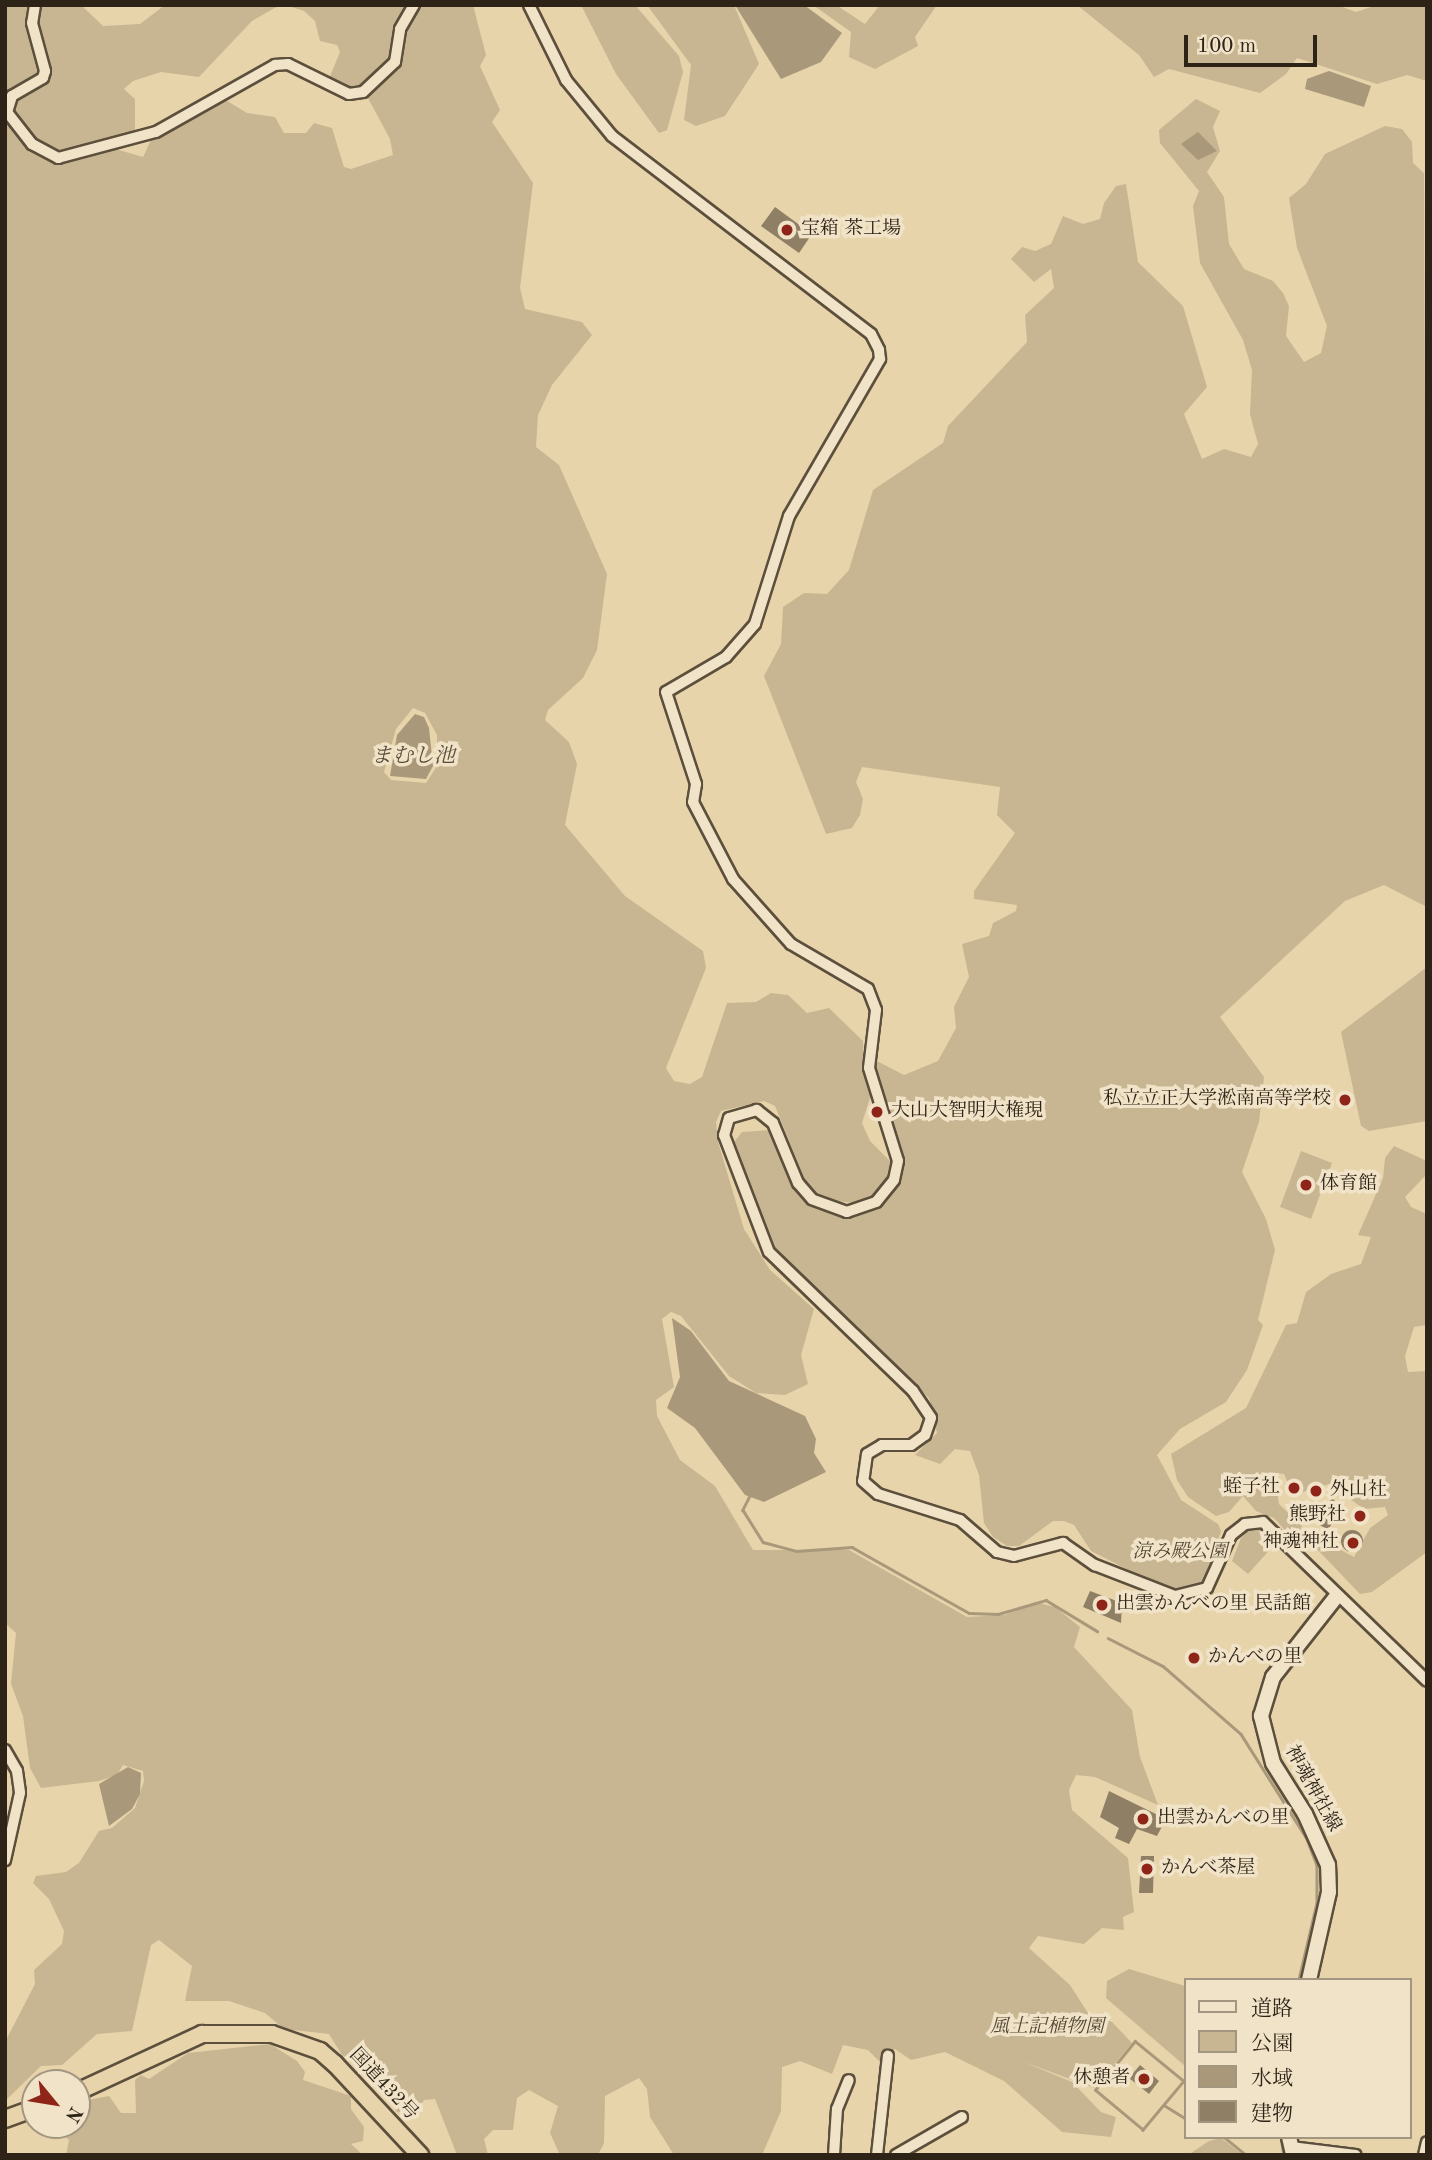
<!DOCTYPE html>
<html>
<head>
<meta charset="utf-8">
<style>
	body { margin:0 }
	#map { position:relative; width:1432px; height:2160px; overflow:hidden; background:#e8d4ab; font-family:"Old Standard TT","Noto Serif JP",serif }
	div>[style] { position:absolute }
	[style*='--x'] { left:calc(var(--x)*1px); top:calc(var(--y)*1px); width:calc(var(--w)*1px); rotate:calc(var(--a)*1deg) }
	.green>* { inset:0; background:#c8b692 }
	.water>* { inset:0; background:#a99879 }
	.stream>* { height:2.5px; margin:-1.25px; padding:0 1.25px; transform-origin:1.25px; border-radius:1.25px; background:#a99879 }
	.building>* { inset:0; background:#8f7f64 }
	.round { border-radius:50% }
	.roads { filter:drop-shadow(2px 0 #5c4f3c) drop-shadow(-2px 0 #5c4f3c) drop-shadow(0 2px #5c4f3c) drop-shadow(0 -2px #5c4f3c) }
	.minor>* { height:10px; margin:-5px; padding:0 5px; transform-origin:5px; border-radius:5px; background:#f0e3c8 }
	.secondary>* { height:14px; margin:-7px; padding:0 7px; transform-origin:7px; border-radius:7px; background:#f0e3c8 }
	.trunk>* { height:16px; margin:-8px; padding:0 8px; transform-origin:8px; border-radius:8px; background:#e8d4ab }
	.dots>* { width:19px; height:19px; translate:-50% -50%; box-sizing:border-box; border:4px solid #f0e3c8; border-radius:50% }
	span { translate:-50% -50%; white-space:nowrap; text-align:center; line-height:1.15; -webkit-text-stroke:7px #f0e3c8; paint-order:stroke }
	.poi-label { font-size:19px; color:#2e2317 }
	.left { translate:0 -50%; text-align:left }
	.right { translate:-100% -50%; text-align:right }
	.park-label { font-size:19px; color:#544836; font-style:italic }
	.street-label { font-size:19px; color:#2e2317 }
	.water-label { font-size:21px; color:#594c39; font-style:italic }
	.frame { position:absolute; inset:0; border:7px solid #2e2317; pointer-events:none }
	.legend { position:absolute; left:1184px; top:1978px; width:228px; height:161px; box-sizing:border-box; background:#f0e3c8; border:2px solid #a29681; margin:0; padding:9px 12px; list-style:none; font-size:21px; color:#2e2317 }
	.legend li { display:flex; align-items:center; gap:14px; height:35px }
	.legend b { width:35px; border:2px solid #a29681 }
	.north { position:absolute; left:21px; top:2069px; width:70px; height:70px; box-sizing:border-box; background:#f0e3c8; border:2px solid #a29681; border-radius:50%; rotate:120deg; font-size:19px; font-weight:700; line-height:28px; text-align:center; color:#2e2317 }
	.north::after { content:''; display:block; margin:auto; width:24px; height:32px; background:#8f2418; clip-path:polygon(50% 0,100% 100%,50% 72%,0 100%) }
	.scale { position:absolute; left:1184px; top:35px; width:133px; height:32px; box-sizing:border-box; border:4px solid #2e2317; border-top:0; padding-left:9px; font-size:21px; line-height:24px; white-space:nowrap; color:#2e2317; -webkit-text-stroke:5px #f0e3c8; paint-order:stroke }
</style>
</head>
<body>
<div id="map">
	<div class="green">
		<div style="clip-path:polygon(evenodd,5px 5px,81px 5px,103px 26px,140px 24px,165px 5px,280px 5px,252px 21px,199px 77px,161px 72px,133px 81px,124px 89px,135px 99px,135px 131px,116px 137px,112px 148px,143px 157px,152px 138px,224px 99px,247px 113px,275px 117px,284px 133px,306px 133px,314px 123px,332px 128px,344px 167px,351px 169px,393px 155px,390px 139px,361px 85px,344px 89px,329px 79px,340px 52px,337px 45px,320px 41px,315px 21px,304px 11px,285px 5px,473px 5px,486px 55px,480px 66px,500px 110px,492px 122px,533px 183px,520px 288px,525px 309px,582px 322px,592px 335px,552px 385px,538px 415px,536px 447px,559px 465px,607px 574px,597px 650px,583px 678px,548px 710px,545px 720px,569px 742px,577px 764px,565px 825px,625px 896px,703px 951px,706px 968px,666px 1068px,674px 1081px,690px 1084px,702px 1077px,727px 1003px,756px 1002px,771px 993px,788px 995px,807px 1013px,829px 1008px,863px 1041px,864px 1073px,871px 1095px,862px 1123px,870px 1141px,893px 1164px,886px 1183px,870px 1197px,854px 1203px,819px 1199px,806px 1183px,775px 1106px,764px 1101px,721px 1111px,716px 1122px,718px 1142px,744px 1229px,770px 1270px,814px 1309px,801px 1355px,808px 1384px,785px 1395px,756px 1393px,729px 1376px,681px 1316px,671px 1312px,662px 1319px,674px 1387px,656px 1400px,657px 1416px,680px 1460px,715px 1486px,753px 1550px,849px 1550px,967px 1617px,1005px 1615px,1035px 1602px,1055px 1607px,1080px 1627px,1074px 1647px,1132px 1710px,1140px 1757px,1158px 1805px,1095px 1777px,1076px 1775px,1069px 1790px,1072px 1810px,1128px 1858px,1134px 1912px,1123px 1917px,1124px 1930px,1102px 1928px,1084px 1944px,1038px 1936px,1029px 1948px,1070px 1985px,1088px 2013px,1112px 2022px,1132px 2043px,1094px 2088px,1024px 2062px,1072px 2082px,1101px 2112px,1116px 2117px,1111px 2137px,1062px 2132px,1004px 2081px,945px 2052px,911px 2060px,895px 2049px,880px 2062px,868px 2050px,843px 2045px,832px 2074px,800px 2061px,782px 2067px,781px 2111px,762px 2155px,674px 2155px,650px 2117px,647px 2089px,639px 2078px,605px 2096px,604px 2143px,598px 2155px,560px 2155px,550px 2133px,558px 2106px,529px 2090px,517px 2098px,513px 2130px,493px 2130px,484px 2139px,488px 2155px,457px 2155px,435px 2099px,424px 2100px,416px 2113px,405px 2117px,396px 2111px,380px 2084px,342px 2055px,329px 2034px,284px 2029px,265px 2013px,229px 2001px,185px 2001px,192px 1966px,159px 1940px,151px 1945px,132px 2031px,97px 2034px,62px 2065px,41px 2066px,5px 2101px,5px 2042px,35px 1984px,34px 1970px,62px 1944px,64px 1931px,49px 1899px,33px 1883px,36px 1876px,66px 1872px,79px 1863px,99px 1831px,112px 1828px,135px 1808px,144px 1781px,143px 1771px,123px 1765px,117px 1775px,99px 1781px,41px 1788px,30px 1768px,23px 1716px,11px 1684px,16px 1633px,5px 1623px,5px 5px,413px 708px,425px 713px,437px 735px,437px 766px,426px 783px,391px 780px,384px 772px,396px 729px,413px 708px)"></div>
		<div style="clip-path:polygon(581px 5px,635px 5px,679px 56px,683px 72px,667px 130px,659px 133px,616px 74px)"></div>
		<div style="clip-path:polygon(647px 5px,734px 5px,759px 64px,725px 116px,696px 126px,684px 120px,691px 65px)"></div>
		<div style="clip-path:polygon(813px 5px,836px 5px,865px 24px,880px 5px,937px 5px,915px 37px,918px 46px,875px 69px,849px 57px,851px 32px)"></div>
		<div style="clip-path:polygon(1077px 5px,1337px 5px,1356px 12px,1377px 5px,1427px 5px,1427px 81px,1407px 75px,1377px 84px,1297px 58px,1286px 74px,1260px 93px,1169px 69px,1154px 77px,1139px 55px)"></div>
		<div style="clip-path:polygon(1196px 99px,1220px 111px,1213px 127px,1220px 151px,1207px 172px,1224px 197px,1229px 244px,1244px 269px,1273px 281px,1283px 293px,1289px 306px,1286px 336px,1304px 362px,1321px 353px,1327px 326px,1297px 248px,1289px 198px,1306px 184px,1325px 154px,1385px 126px,1402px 129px,1412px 142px,1413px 163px,1424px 173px,1427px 907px,1384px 885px,1345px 901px,1220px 1017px,1264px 1077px,1259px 1122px,1242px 1172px,1266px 1219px,1275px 1250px,1258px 1320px,1263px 1325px,1247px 1370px,1226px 1402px,1180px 1429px,1157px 1455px,1181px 1500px,1218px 1524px,1221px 1531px,1205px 1581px,1182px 1590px,1162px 1587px,1091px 1551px,1074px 1525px,1064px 1521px,1053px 1521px,1019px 1546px,1007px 1546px,993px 1537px,984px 1523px,979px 1475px,970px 1451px,955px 1449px,940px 1464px,915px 1455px,937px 1433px,929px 1398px,777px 1255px,765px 1236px,734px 1142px,742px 1132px,770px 1130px,789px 1181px,817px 1209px,849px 1218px,876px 1210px,888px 1200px,903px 1170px,903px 1153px,873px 1059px,904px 1075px,938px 1061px,956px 1028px,954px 1007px,969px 977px,962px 944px,989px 936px,993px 923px,1016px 911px,1017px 905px,974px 899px,974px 891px,1015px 833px,997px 815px,1000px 787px,862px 767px,856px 782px,863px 799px,860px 815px,852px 828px,826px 834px,764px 676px,781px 644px,783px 607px,804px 593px,827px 594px,849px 570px,873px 490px,943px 443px,948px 426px,1027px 342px,1025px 315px,1054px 288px,1051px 269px,1034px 282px,1011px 259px,1022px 247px,1035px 251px,1051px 244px,1063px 216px,1083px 224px,1100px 219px,1104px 203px,1116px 186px,1126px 184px,1138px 262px,1183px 306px,1207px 387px,1184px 414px,1202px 459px,1224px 449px,1251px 457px,1258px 444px,1250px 414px,1252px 370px,1243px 340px,1200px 263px,1193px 206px,1199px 191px,1160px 143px,1159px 130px)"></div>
		<div style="clip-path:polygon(1427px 967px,1427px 1121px,1369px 1131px,1361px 1126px,1341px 1032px)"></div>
		<div style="clip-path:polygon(1394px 1146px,1427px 1161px,1427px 1174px,1405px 1197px,1411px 1207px,1427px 1214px,1427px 1325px,1414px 1327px,1405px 1356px,1408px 1372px,1427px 1371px,1427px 1552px,1372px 1592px,1360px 1594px,1314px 1546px,1322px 1540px,1354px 1557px,1370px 1528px,1388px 1515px,1385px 1507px,1364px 1509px,1329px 1484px,1293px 1495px,1284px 1474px,1274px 1473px,1279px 1504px,1311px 1535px,1298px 1545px,1274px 1518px,1256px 1511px,1243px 1496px,1229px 1512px,1216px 1516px,1188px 1497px,1177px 1480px,1171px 1454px,1246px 1408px,1286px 1325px,1297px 1323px,1306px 1292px,1331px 1274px,1361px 1264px,1371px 1237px,1358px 1235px,1383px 1178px,1385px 1158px)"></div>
		<div style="clip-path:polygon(1301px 1151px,1332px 1163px,1311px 1219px,1280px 1207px)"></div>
		<div style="clip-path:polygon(1252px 1527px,1265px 1528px,1274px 1545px,1248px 1574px,1232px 1561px,1241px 1538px)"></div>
		<div style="clip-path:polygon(1129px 1969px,1185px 1986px,1185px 2066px,1106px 1998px,1107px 1981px)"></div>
		<div style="clip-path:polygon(270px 2044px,297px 2061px,305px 2072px,303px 2080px,351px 2096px,351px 2109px,364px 2127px,363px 2141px,351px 2144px,363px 2155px,66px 2155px,69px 2140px,52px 2125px,77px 2125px,77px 2102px,109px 2096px,121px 2113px,136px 2113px,135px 2080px,141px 2075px,149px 2079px,188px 2053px)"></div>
		<div style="clip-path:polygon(1221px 2138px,1243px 2155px,1188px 2155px,1209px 2141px)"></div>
	</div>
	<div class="water">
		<div style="clip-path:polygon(735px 5px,804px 5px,842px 33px,821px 62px,781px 79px)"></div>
		<div style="clip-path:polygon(1329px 71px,1371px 86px,1364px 107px,1305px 89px,1307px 79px)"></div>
		<div style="clip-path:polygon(1198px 132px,1217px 151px,1198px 160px,1181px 144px)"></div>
		<div style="clip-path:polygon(415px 714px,424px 717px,429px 728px,433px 766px,426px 779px,390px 776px,397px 735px)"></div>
		<div style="clip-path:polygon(672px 1318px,691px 1331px,729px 1381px,805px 1416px,816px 1439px,814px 1453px,826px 1472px,764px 1502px,745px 1495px,695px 1428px,667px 1408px,680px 1377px)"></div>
		<div style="clip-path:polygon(128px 1767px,141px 1773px,140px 1794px,132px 1809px,109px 1826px,99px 1784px)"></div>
	</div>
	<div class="stream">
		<div style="--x:750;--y:1496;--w:16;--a:117"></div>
		<div style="--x:743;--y:1510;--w:38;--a:58"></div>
		<div style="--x:763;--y:1542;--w:34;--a:15"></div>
		<div style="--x:796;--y:1551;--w:56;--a:-4.1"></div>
		<div style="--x:852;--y:1547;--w:134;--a:29.4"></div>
		<div style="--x:969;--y:1613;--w:29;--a:2"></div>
		<div style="--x:998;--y:1614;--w:50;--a:-16.3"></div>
		<div style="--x:1046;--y:1600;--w:60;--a:31.3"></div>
		<div style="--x:1108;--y:1638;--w:62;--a:27"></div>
		<div style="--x:1163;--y:1666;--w:103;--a:41.1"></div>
		<div style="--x:1241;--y:1734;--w:124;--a:57.8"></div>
		<div style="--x:1307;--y:1839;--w:28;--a:69"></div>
		<div style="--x:1317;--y:1865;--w:38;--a:90"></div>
		<div style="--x:1317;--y:1903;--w:79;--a:103.2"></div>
		<div style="--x:1135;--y:2041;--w:63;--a:39.2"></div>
		<div style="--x:1184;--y:2081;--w:64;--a:129.9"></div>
		<div style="--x:1143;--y:2130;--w:62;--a:-140.2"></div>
		<div style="--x:1095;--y:2090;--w:63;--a:-50.8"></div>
		<div style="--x:1164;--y:2105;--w:25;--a:32"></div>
		<div style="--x:1224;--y:2137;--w:28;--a:39"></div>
		<div style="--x:1281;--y:2137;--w:18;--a:81"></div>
	</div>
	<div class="building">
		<div style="clip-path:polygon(775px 207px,812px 234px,799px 253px,761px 226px)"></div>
		<div style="clip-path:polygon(1331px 1498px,1343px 1506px,1328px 1530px,1317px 1523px)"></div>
		<div class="round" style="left:1341px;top:1530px;width:22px;height:22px"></div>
		<div style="clip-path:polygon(1090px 1591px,1122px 1603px,1121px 1623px,1083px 1607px)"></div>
		<div style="clip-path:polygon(1109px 1791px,1166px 1819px,1157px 1836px,1137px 1829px,1129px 1844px,1115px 1838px,1119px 1828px,1100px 1817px)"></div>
		<div style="clip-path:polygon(1141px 1856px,1154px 1856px,1153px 1893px,1139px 1893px)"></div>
		<div style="clip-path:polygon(1140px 2065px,1159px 2081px,1149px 2094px,1129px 2078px)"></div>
	</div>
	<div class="roads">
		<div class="minor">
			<div style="--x:35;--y:5;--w:18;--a:99"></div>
			<div style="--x:32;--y:23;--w:50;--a:74.8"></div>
			<div style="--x:45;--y:71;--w:7;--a:106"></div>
			<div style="--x:43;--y:78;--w:36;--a:150"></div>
			<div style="--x:12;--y:96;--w:17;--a:107"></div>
			<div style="--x:7;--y:112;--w:41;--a:52"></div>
			<div style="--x:32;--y:144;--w:30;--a:28"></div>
			<div style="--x:58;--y:158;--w:101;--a:-14.9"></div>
			<div style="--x:156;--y:132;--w:137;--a:-29.4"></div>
			<div style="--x:275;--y:65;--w:13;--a:-4"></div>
			<div style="--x:288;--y:64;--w:68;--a:26.2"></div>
			<div style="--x:349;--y:94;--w:14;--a:-8"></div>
			<div style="--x:363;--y:92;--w:44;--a:-43.2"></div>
			<div style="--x:395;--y:62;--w:33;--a:-81"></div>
			<div style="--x:400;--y:29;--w:28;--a:-60"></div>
			<div style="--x:529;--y:5;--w:84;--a:63.7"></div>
			<div style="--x:566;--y:80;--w:72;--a:50.6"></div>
			<div style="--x:612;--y:136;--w:326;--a:37.4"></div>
			<div style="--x:871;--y:334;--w:18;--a:63"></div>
			<div style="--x:879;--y:350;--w:9;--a:84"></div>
			<div style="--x:880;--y:359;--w:181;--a:120.1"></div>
			<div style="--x:789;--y:516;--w:113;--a:107.5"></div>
			<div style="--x:755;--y:624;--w:44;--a:131.3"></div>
			<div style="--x:726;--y:657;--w:69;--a:149.7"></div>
			<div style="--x:666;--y:692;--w:97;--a:71.9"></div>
			<div style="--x:696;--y:784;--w:18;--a:99"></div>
			<div style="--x:693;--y:802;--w:87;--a:62.5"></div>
			<div style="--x:733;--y:879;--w:87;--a:48.3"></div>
			<div style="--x:791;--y:944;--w:89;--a:30.3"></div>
			<div style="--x:868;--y:989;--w:22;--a:69"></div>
			<div style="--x:876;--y:1010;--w:58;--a:96.9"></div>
			<div style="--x:869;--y:1068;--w:97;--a:72.7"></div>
			<div style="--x:898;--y:1161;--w:19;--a:102"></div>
			<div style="--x:894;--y:1180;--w:28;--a:129"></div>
			<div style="--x:876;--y:1202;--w:31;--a:161"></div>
			<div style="--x:847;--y:1212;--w:37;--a:-160"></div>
			<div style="--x:812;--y:1199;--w:21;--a:-131"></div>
			<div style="--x:798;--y:1183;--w:65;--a:-112.6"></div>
			<div style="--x:773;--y:1123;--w:21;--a:-141"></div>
			<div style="--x:757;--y:1110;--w:29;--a:164"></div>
			<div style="--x:729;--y:1118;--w:18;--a:106"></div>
			<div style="--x:724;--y:1135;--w:125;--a:69"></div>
			<div style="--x:769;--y:1252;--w:200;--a:44"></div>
			<div style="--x:913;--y:1391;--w:32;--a:56"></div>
			<div style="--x:931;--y:1418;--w:18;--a:109"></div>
			<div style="--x:925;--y:1435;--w:17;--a:144"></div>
			<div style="--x:911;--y:1445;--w:29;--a:180"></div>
			<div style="--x:882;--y:1445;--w:17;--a:149"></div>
			<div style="--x:867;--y:1454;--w:27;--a:98"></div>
			<div style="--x:863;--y:1481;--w:20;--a:41"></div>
			<div style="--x:878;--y:1494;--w:86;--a:17.6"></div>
			<div style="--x:960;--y:1520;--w:49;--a:40.9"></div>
			<div style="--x:997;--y:1552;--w:17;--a:13"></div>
			<div style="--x:1014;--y:1556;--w:51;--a:-14.9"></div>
			<div style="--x:1063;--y:1543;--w:39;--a:35"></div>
			<div style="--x:1095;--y:1565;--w:86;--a:21.2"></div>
			<div style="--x:1175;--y:1596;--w:33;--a:-14"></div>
			<div style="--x:1207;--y:1588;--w:58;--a:-65.6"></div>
			<div style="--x:1231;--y:1535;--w:18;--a:-38"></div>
			<div style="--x:1245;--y:1524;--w:18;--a:-6"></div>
			<div style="--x:1263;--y:1522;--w:228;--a:44.1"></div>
			<div style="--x:5;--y:1750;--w:24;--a:60"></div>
			<div style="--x:17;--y:1771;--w:22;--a:82"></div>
			<div style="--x:20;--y:1793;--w:69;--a:102.6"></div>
			<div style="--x:1291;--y:2147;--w:65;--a:7"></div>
			<div style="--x:834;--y:2155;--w:46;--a:-86.3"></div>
			<div style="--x:837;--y:2109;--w:31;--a:-68"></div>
			<div style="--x:877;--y:2155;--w:100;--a:-83.7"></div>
			<div style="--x:896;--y:2155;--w:76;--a:-29.9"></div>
			<div style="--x:1424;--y:2155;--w:13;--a:-77"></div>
		</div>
		<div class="secondary">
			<div style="--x:1309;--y:1980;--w:90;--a:-77.2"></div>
			<div style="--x:1329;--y:1892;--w:27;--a:-92"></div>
			<div style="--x:1328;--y:1865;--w:56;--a:-114.3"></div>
			<div style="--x:1305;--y:1814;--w:60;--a:-122.1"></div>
			<div style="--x:1273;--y:1763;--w:49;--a:-104.3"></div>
			<div style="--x:1261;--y:1716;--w:41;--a:-72.9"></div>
			<div style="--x:1273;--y:1677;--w:102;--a:-51.8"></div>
			<div style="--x:1289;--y:2137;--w:18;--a:77"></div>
		</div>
		<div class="trunk">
			<div style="--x:77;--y:2092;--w:138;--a:-24.9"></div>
			<div style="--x:202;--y:2034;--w:70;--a:0"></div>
			<div style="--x:272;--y:2034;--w:51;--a:19.5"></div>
			<div style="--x:320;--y:2051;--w:20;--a:41"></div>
			<div style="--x:335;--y:2064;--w:125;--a:47"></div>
			<div style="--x:5;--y:2119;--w:32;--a:-20"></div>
		</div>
	</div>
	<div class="dots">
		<div style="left:787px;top:230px;background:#8f2418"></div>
		<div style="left:1345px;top:1100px;background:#8f2418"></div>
		<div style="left:877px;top:1112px;background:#8f2418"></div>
		<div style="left:1306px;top:1185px;background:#8f2418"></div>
		<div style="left:1294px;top:1488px;background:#8f2418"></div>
		<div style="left:1316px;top:1491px;background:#8f2418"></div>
		<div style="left:1360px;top:1516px;background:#8f2418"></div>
		<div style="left:1353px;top:1543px;background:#8f2418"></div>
		<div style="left:1102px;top:1605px;background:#8f2418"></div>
		<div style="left:1194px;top:1658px;background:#8f2418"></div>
		<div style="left:1143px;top:1819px;background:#8f2418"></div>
		<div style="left:1147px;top:1869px;background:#8f2418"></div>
		<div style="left:1144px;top:2079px;background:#8f2418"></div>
	</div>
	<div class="poi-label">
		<span class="left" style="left:801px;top:230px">宝箱 茶工場</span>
		<span class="right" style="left:1331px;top:1100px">私立立正大学淞南高等学校</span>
		<span class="left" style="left:891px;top:1112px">大山大智明大権現</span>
		<span class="left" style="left:1320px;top:1185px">体育館</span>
		<span class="right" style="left:1280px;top:1488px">蛭子社</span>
		<span class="left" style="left:1330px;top:1491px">外山社</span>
		<span class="right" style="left:1346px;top:1516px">熊野社</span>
		<span class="right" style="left:1339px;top:1543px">神魂神社</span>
		<span class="left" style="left:1116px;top:1605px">出雲かんべの里 民話館</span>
		<span class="left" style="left:1208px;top:1658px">かんべの里</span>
		<span class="left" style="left:1157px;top:1819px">出雲かんべの里</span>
		<span class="left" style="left:1161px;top:1869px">かんべ茶屋</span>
		<span class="right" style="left:1130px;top:2079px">休憩者</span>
	</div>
	<div class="park-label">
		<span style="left:1180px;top:1553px">涼み殿公園</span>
		<span style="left:1047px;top:2028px">風土記植物園</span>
	</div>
	<div class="street-label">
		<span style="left:1312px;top:1789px;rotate:61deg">神魂神社線</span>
		<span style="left:383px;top:2085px;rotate:47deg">国道432号</span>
	</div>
	<div class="water-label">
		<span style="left:413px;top:757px">まむし池</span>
	</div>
	<div class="frame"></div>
	<ul class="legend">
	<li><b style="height:9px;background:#f0e3c8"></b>道路</li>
	<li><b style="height:19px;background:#c8b692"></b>公園</li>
	<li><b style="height:19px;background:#a99879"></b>水域</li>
	<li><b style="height:19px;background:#8f7f64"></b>建物</li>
	</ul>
	<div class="north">N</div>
	<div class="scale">100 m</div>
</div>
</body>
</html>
